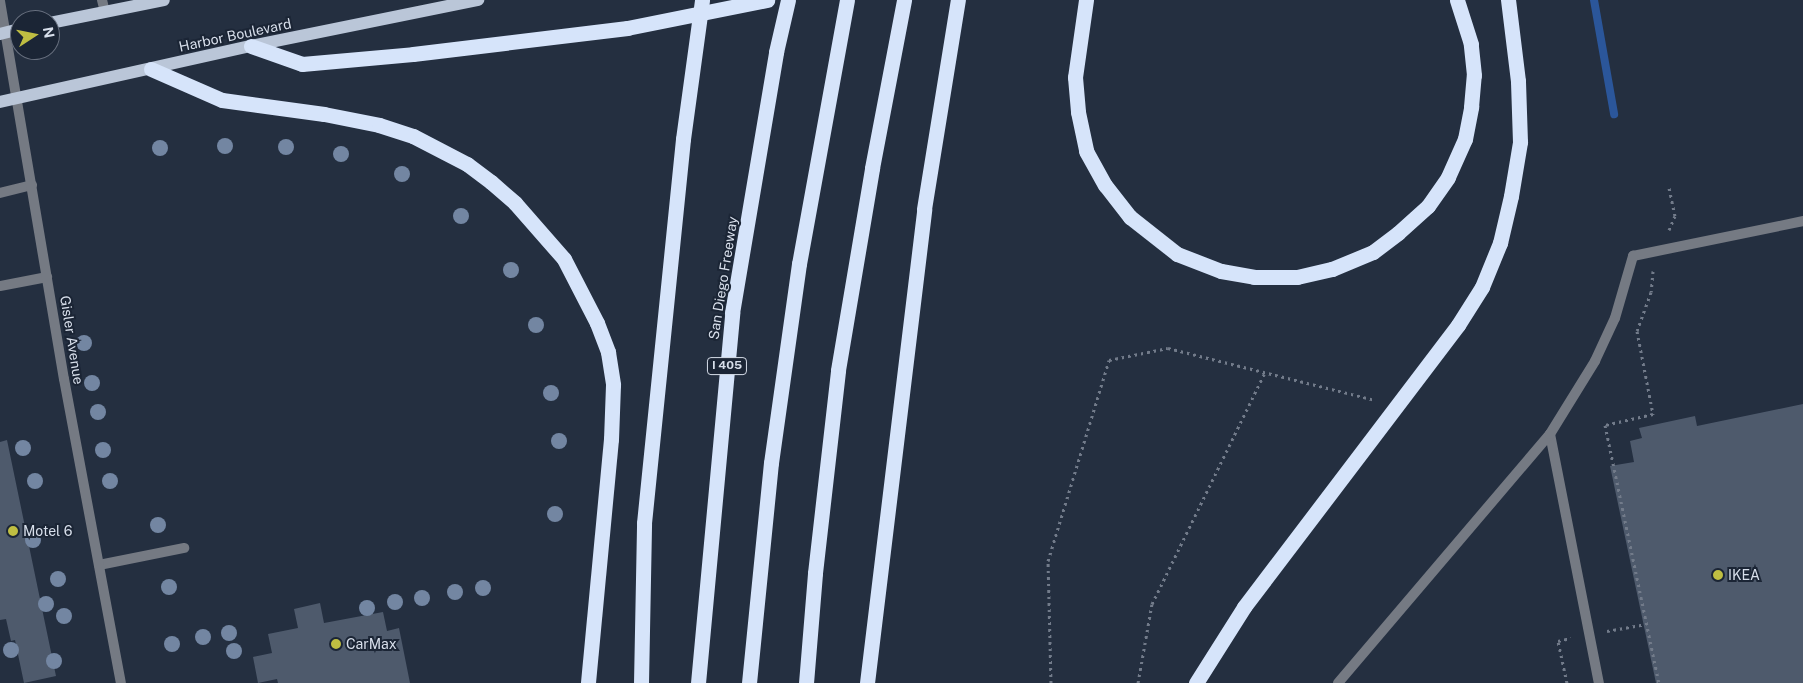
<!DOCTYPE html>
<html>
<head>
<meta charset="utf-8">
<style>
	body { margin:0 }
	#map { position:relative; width:1803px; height:683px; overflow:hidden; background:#242f40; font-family:"Public Sans",sans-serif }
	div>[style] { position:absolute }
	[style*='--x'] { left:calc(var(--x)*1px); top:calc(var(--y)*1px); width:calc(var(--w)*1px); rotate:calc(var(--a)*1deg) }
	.stream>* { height:8px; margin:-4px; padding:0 4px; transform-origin:4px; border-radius:4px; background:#2b569a }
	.building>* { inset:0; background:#4e5a6c }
	.path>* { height:3px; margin-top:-1.5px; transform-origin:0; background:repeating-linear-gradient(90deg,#727b8a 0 2.5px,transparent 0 6.5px) }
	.service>* { height:10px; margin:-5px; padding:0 5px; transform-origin:5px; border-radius:5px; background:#757a83 }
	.tertiary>* { height:10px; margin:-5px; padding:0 5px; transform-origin:5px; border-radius:5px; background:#757a83 }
	.primary>* { height:12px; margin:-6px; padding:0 6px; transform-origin:6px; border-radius:6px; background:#bac6d8 }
	.motorway>* { height:15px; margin:-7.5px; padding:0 7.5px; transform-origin:7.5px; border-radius:7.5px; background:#d6e4fa }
	.motorway-bridge>* { height:15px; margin:-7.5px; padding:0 7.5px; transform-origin:7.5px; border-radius:7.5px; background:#d6e4fa }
	.trees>* { width:16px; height:16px; margin:-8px; border-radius:50%; background:#7386a2 }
	.dots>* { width:14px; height:14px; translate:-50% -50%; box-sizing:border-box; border:2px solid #1b2535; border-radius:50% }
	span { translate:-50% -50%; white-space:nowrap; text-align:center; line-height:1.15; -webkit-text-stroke:4px #1b2535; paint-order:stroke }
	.shield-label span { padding:1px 4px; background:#1b2535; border:1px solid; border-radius:4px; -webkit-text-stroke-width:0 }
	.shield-label { font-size:12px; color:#d8dfeb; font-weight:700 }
	.street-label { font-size:14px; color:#d8dfeb }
	.poi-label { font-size:14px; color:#d8dfeb }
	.left { translate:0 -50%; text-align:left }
	.north { position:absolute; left:10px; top:10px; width:50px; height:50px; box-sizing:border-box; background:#1b2535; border:1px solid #676f7e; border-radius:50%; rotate:79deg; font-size:14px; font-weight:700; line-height:20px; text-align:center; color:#d8dfeb }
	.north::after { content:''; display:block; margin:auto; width:18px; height:22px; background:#bfbe42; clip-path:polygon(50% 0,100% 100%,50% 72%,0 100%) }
</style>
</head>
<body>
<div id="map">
	<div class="stream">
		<div style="--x:1594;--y:0;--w:116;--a:80"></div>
	</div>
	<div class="building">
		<div style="clip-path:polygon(1803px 404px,1803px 683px,1656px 683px,1610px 466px,1634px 462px,1630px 441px,1642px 438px,1639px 428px,1695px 416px,1697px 426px)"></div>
		<div style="clip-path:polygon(7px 440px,56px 676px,24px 683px,15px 640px,11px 641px,6px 619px,0 620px,0 442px)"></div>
		<div style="clip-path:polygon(320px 603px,324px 623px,383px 612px,387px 631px,399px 628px,410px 683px,278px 683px,277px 679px,258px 683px,253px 657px,272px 653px,268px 634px,298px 628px,294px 609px)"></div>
	</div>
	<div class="path">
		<div style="--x:1669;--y:230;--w:15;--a:-67"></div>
		<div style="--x:1675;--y:216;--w:29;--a:-102"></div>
		<div style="--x:1653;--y:271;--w:21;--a:95"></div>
		<div style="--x:1651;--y:292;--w:41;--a:109.7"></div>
		<div style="--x:1637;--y:331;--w:85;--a:79.1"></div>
		<div style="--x:1653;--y:414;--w:49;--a:167.1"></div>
		<div style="--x:1605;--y:425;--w:264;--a:78.2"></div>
		<div style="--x:1607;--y:631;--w:40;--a:-10"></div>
		<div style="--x:1051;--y:683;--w:122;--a:-91.4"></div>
		<div style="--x:1048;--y:561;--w:210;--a:-73.1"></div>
		<div style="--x:1109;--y:360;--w:60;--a:-11.5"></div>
		<div style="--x:1168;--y:348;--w:213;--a:14.1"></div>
		<div style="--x:1138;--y:683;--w:80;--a:-80"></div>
		<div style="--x:1152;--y:604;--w:258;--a:-64"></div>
		<div style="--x:1567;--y:683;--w:43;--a:-102.1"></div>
		<div style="--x:1558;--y:641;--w:13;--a:-13"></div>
	</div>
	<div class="service">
		<div style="--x:102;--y:0;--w:12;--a:76"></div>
		<div style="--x:0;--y:193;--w:33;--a:-14"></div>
		<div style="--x:0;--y:286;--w:48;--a:-10.8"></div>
		<div style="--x:1550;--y:434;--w:254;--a:78.9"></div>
		<div style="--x:99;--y:565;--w:87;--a:-11.3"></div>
		<div style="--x:1338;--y:683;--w:327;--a:-49.6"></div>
		<div style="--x:1550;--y:434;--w:86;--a:-58.3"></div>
		<div style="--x:1595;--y:361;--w:47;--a:-65.1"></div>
		<div style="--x:1615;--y:318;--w:65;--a:-73.8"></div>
		<div style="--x:1633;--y:256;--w:174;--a:-11.6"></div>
	</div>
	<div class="tertiary">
		<div style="--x:0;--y:1;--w:383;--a:80.4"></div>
		<div style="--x:64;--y:379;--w:309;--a:79.4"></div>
	</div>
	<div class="primary">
		<div style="--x:50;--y:23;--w:116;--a:-11.4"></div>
		<div style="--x:0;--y:34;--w:21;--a:-14"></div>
		<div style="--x:0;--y:102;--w:257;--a:-12.6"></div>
		<div style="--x:251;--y:46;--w:232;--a:-11.5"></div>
	</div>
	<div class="motorway">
		<div style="--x:1086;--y:0;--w:78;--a:98.1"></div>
		<div style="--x:1075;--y:77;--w:35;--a:85"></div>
		<div style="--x:1078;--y:112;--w:40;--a:78"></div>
		<div style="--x:1086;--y:151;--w:39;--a:61"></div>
		<div style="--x:1105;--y:185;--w:41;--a:52"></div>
		<div style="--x:1130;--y:217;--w:60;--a:38.2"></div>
		<div style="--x:1177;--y:254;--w:47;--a:21.1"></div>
		<div style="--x:1221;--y:271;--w:34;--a:10"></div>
		<div style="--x:1254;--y:277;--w:43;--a:0"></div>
		<div style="--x:1297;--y:277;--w:36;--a:-13"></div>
		<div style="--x:1332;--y:269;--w:44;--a:-22.5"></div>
		<div style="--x:1373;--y:252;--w:31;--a:-37"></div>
		<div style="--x:1398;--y:233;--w:40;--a:-42"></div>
		<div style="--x:1428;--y:206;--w:35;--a:-55"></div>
		<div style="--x:1448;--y:177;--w:42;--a:-65.9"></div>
		<div style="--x:1465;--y:139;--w:33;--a:-79"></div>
		<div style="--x:1471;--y:107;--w:32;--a:-85"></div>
		<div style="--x:1474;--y:75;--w:31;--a:-96"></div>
		<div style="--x:1471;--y:44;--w:46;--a:-107.7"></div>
		<div style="--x:251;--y:46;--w:54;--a:19.4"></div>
		<div style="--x:302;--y:64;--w:111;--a:-5.1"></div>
		<div style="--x:413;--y:54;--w:216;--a:-6.9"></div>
		<div style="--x:627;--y:28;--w:143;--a:-11.3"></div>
		<div style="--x:151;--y:69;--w:77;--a:23.6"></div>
		<div style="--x:222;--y:100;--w:103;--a:7.8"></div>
		<div style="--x:324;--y:114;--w:56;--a:11.3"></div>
		<div style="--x:379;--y:125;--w:36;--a:18"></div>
		<div style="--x:413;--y:136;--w:61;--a:27.4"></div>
		<div style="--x:467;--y:164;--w:30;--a:37"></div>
		<div style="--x:491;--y:182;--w:32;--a:41"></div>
		<div style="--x:515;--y:203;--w:74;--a:48.8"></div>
		<div style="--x:564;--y:259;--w:72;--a:62.7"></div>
		<div style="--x:597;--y:323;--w:31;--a:69"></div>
		<div style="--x:608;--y:352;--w:33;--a:81"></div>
		<div style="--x:613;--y:385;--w:54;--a:92.1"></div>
		<div style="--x:611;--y:439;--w:245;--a:95.4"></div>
		<div style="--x:641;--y:683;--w:160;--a:-88.9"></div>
		<div style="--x:644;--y:523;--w:386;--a:-84.2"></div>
		<div style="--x:698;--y:683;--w:372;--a:-84.7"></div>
		<div style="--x:732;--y:313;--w:265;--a:-80.4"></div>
		<div style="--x:776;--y:52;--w:53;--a:-77"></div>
		<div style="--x:749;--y:683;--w:221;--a:-84.3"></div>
		<div style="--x:771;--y:463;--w:201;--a:-82"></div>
		<div style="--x:799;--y:264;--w:268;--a:-79.7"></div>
		<div style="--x:806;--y:683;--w:110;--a:-85.3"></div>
		<div style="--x:815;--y:573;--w:204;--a:-83.5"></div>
		<div style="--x:838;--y:370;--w:205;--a:-80.4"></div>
		<div style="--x:872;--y:168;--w:171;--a:-79.2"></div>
		<div style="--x:867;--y:683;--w:477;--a:-83.1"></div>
		<div style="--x:924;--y:209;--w:212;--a:-80.8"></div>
		<div style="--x:1196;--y:683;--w:90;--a:-57.7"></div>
		<div style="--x:1244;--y:607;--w:354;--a:-52.8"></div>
		<div style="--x:1458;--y:325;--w:45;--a:-57.7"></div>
		<div style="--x:1482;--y:287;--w:48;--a:-67.8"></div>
		<div style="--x:1500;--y:243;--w:48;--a:-76.8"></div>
		<div style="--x:1511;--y:196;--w:55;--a:-80.5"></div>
		<div style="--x:1520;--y:142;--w:61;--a:-91.9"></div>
		<div style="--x:1518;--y:81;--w:82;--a:-97"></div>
	</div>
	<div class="motorway-bridge">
		<div style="--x:683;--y:139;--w:140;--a:-82.2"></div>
	</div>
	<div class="trees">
		<div style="left:225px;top:146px"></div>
		<div style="left:286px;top:147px"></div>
		<div style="left:160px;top:148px"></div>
		<div style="left:341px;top:154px"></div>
		<div style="left:402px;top:174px"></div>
		<div style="left:461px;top:216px"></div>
		<div style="left:511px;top:270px"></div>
		<div style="left:536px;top:325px"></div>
		<div style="left:84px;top:343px"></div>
		<div style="left:92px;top:383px"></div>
		<div style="left:551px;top:393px"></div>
		<div style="left:98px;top:412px"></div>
		<div style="left:559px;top:441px"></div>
		<div style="left:23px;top:448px"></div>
		<div style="left:103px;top:450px"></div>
		<div style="left:35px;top:481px"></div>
		<div style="left:110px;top:481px"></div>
		<div style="left:555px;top:514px"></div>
		<div style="left:158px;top:525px"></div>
		<div style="left:33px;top:540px"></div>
		<div style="left:58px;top:579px"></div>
		<div style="left:169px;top:587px"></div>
		<div style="left:483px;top:588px"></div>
		<div style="left:455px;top:592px"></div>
		<div style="left:422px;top:598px"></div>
		<div style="left:395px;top:602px"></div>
		<div style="left:46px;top:604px"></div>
		<div style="left:367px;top:608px"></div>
		<div style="left:64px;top:616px"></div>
		<div style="left:229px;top:633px"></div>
		<div style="left:203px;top:637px"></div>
		<div style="left:172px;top:644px"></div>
		<div style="left:11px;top:650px"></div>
		<div style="left:234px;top:651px"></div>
		<div style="left:54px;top:661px"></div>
	</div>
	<div class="dots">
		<div style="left:13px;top:531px;background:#bfbe42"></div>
		<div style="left:1718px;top:575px;background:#bfbe42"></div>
		<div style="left:336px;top:644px;background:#bfbe42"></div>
	</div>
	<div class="shield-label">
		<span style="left:727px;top:366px">I 405</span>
	</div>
	<div class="street-label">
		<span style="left:235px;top:35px;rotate:-12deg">Harbor Boulevard</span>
		<span style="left:723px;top:278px;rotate:-81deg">San Diego Freeway</span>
		<span style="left:72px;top:340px;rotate:81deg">Gisler Avenue</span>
	</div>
	<div class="poi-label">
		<span class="left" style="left:23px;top:531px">Motel 6</span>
		<span class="left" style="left:1728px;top:575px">IKEA</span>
		<span class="left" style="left:346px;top:644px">CarMax</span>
	</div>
	<div class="north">N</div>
</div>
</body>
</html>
